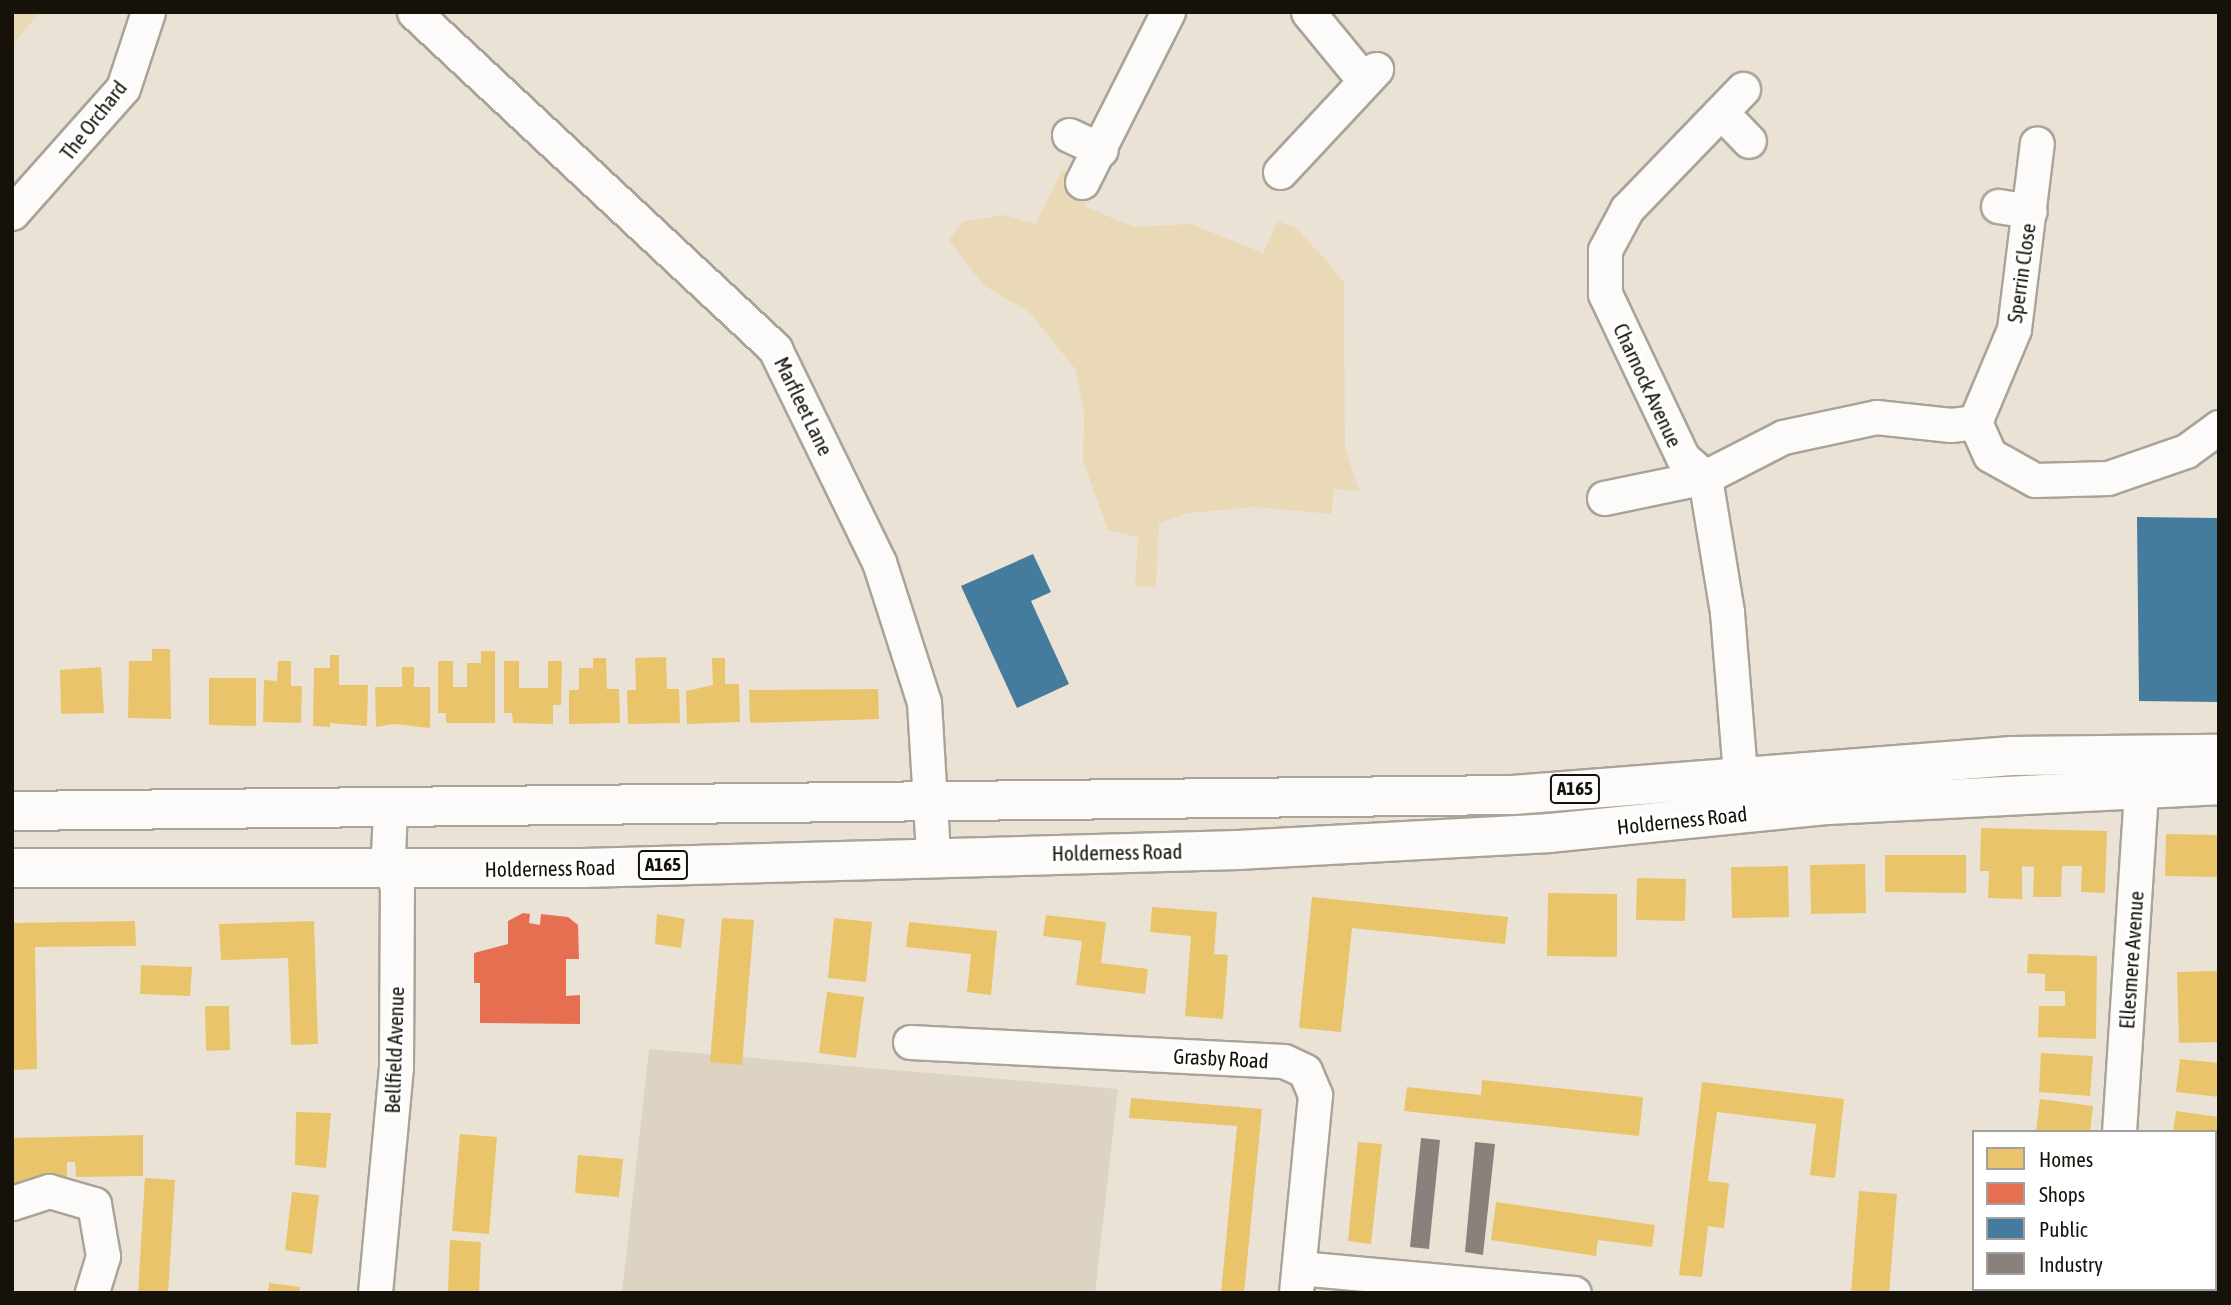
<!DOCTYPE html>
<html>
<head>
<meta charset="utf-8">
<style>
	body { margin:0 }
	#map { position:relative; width:2231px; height:1305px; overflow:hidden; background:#eae3d5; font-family:"Asap Condensed",sans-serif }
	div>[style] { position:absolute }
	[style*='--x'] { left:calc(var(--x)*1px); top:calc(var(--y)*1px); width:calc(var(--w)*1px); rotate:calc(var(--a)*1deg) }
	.education>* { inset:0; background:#dcd3c2 }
	.green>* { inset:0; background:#ead9b7 }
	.homes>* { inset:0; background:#e9c46a }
	.shops>* { inset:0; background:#e76f51 }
	.public>* { inset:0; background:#457b9d }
	.industry>* { inset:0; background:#8a817c }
	.roads { filter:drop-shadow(2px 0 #a9a398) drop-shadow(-2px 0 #a9a398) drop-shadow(0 2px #a9a398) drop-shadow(0 -2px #a9a398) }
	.minor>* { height:33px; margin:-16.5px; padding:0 16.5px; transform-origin:16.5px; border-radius:16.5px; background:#fcfbf9 }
	.highway>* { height:38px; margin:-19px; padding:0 19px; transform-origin:19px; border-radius:19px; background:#fcfbf9 }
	span { translate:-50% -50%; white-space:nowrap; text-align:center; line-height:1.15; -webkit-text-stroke:7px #fff; paint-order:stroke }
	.shield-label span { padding:2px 5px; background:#fff; border:2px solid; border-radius:5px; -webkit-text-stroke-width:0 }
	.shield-label { font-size:19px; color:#171209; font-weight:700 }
	.street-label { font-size:21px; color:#171209 }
	.frame { position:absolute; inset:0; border:14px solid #171209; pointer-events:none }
	.legend { position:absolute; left:1972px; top:1130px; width:245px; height:161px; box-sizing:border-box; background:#fff; border:2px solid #a2a09d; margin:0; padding:9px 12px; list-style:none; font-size:21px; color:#171209 }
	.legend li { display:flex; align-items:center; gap:14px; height:35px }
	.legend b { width:35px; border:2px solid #a2a09d }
</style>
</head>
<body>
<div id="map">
	<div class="education">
		<div style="clip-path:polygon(649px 1049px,1118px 1089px,1095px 1293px,622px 1293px)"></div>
	</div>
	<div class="green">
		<div style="clip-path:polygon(12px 12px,41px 12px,12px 44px)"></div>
		<div style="clip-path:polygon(1062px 170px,1089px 180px,1084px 206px,1134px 227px,1191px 224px,1263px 253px,1278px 221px,1296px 228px,1333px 268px,1344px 283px,1345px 448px,1359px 491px,1333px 489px,1332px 514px,1254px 507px,1189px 513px,1159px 523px,1156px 587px,1135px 587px,1138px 537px,1108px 530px,1083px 461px,1084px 414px,1076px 370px,1029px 312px,983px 285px,949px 240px,962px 222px,1004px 215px,1035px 224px)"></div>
	</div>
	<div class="homes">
		<div style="clip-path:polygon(152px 649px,170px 649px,171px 719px,128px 718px,129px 661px,152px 661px)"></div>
		<div style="clip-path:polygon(481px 651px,495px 651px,495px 723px,446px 723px,446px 713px,438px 713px,438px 661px,453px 661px,453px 687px,467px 687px,467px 663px,481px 663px)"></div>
		<div style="clip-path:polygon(330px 655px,339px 655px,339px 685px,368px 685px,367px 726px,330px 723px,330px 727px,313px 726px,314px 668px,330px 668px)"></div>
		<div style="clip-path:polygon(666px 657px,667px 689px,679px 689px,680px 723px,628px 724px,627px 690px,636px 690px,635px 658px)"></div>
		<div style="clip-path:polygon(593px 658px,606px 658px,607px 689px,619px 689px,620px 723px,569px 724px,569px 690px,579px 690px,579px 668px,593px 668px)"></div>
		<div style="clip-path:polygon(712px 658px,725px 658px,725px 684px,739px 684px,740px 722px,687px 724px,686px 691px,713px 685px)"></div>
		<div style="clip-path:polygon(278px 661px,291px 661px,291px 686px,302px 686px,301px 723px,263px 722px,264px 680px,277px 681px)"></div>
		<div style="clip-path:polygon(504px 661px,519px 661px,519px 688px,548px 688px,548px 661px,562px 661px,561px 705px,553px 705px,553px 724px,513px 723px,512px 713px,504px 713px)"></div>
		<div style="clip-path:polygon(101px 667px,104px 713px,61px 714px,60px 670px)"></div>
		<div style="clip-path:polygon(402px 667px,414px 667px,414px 687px,430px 687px,430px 728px,394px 724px,376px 727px,375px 687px,402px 687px)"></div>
		<div style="clip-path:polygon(209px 678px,256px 678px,256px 726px,209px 725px)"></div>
		<div style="clip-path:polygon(878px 689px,879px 719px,750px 723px,749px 690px)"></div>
		<div style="clip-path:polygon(1981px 828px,2107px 831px,2105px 893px,2081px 892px,2082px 866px,2062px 866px,2061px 897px,2033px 897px,2034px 867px,2022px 866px,2022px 899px,1988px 898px,1989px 871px,1980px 871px)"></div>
		<div style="clip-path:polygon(2166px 834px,2219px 835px,2219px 877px,2165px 876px)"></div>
		<div style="clip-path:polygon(1885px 855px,1966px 855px,1966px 893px,1885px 892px)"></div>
		<div style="clip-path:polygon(1865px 864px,1866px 913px,1811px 914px,1810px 865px)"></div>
		<div style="clip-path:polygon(1788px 866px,1789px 917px,1732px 918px,1731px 867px)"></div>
		<div style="clip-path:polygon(1637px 878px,1686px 879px,1685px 921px,1636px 920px)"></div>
		<div style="clip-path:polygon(1548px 893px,1617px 894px,1617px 957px,1547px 956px)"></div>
		<div style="clip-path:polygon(1312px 897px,1508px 917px,1505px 944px,1352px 928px,1341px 1032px,1299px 1028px)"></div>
		<div style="clip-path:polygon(1152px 907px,1217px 912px,1214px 954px,1228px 955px,1223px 1019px,1185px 1016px,1191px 936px,1150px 932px)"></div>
		<div style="clip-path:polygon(657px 914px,685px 919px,681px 948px,655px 944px)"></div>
		<div style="clip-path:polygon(1046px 915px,1106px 922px,1101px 963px,1148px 969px,1145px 994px,1076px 985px,1082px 941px,1043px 936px)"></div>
		<div style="clip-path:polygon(722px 918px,754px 920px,742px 1065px,710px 1062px)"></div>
		<div style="clip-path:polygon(834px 918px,872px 922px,866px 982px,828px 978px)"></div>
		<div style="clip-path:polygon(135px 921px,136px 946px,35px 947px,37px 1069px,12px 1070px,12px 923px)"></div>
		<div style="clip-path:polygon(314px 921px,318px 1044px,291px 1045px,288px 958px,221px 960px,219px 924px)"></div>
		<div style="clip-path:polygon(909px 922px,997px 931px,991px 995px,967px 992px,971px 954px,906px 947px)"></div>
		<div style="clip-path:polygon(2028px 954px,2097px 956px,2096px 1039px,2038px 1037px,2039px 1006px,2065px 1006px,2065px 991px,2045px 991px,2045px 974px,2027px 973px)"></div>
		<div style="clip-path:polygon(141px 965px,192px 967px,190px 996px,140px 994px)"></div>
		<div style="clip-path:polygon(2218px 971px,2219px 1042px,2179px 1043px,2177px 972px)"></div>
		<div style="clip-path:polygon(827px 992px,864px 997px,856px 1058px,819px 1053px)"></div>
		<div style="clip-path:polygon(205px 1006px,229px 1006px,230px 1050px,206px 1051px)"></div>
		<div style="clip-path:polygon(2041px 1053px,2093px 1056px,2090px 1096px,2039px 1092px)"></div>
		<div style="clip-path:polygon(2180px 1059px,2219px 1063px,2219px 1097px,2176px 1092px)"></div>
		<div style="clip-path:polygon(1482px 1080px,1643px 1097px,1639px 1136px,1404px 1111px,1407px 1087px,1481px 1095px)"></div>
		<div style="clip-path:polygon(1702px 1082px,1844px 1099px,1835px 1178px,1810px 1175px,1816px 1124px,1717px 1112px,1708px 1181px,1729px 1183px,1724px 1228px,1708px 1226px,1702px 1277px,1679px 1275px)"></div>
		<div style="clip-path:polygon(1131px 1098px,1262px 1109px,1244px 1293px,1221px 1293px,1237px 1126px,1129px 1118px)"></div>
		<div style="clip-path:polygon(2040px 1099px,2093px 1106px,2090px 1132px,2036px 1132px)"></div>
		<div style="clip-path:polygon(2176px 1111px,2219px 1117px,2219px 1148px,2215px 1132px,2173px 1132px)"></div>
		<div style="clip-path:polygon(296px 1112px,331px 1113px,326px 1168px,295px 1165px)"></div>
		<div style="clip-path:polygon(460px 1134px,497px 1137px,489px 1234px,452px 1231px)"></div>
		<div style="clip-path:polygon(143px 1135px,143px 1176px,76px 1177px,75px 1162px,67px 1162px,67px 1182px,12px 1183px,12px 1138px)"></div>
		<div style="clip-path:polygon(1358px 1142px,1382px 1144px,1371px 1244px,1348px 1241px)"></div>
		<div style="clip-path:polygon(578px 1155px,623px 1159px,619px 1197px,575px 1193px)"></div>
		<div style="clip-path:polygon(2215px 1159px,2219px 1160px,2219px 1197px,2215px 1197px)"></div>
		<div style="clip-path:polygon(145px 1178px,175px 1180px,168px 1293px,138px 1293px)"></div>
		<div style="clip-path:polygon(1859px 1191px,1897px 1194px,1889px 1293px,1851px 1293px)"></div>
		<div style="clip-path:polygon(292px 1192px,319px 1195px,312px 1254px,285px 1250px)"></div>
		<div style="clip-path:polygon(1496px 1202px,1655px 1225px,1652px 1247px,1598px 1240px,1596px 1256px,1491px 1240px)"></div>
		<div style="clip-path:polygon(2215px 1209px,2219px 1210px,2217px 1241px,2215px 1241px)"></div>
		<div style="clip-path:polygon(450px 1240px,481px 1242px,479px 1293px,448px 1293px)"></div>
		<div style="clip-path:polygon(269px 1283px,300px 1287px,299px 1293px,268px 1293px)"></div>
		<div style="clip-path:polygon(2045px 1289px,2078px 1289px,2045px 1293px)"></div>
		<div style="clip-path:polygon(2161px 1289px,2190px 1289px,2161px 1293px)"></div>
	</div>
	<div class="shops">
		<div style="clip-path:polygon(523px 913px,530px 914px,529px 923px,540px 925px,541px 914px,568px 917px,578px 925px,579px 959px,566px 959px,566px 996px,580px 995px,580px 1024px,480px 1023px,480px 983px,474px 983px,474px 953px,508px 944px,508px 921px)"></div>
	</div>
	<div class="public">
		<div style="clip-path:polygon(2137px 517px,2217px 518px,2219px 702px,2139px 701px)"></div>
		<div style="clip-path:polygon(1033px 554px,1051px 592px,1031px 601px,1069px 684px,1017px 708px,961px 586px)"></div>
	</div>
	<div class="industry">
		<div style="clip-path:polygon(1421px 1138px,1440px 1140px,1429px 1249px,1410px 1247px)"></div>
		<div style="clip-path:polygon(1475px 1142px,1495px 1144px,1483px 1255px,1465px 1252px)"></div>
	</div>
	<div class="roads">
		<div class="minor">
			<div style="--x:414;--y:12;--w:494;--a:43"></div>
			<div style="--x:775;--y:349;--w:237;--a:64"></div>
			<div style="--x:879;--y:562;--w:147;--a:72.2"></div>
			<div style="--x:924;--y:702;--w:153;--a:86.6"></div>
			<div style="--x:1308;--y:12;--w:87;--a:50.6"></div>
			<div style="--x:1721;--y:112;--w:40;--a:46"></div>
			<div style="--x:1069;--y:135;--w:35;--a:25"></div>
			<div style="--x:1280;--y:172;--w:141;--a:-47"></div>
			<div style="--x:1082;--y:182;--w:191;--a:-63.2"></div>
			<div style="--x:1998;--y:206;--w:32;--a:9"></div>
			<div style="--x:12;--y:213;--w:167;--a:-48.4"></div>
			<div style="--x:123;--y:88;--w:80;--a:-71.8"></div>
			<div style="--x:1975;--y:422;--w:36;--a:66"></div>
			<div style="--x:1990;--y:455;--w:51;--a:29.1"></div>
			<div style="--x:2035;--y:480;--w:73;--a:-1.6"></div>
			<div style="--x:2108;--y:478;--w:83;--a:-19.1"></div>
			<div style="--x:2186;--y:451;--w:41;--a:-36"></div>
			<div style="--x:1604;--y:498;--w:103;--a:-11.7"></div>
			<div style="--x:1705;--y:477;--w:88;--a:-27.1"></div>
			<div style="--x:1783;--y:437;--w:95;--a:-12.1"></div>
			<div style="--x:1876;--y:417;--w:75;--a:6.1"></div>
			<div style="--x:1951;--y:425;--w:24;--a:-7"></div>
			<div style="--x:1975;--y:422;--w:101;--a:-67.2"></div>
			<div style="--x:2014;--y:329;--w:187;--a:-83"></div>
			<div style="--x:1740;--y:774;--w:163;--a:-94.6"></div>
			<div style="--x:1727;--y:612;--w:137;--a:-99.3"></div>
			<div style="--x:1705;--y:477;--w:29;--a:-139"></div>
			<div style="--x:1683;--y:458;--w:182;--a:-115.4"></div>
			<div style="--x:1605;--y:294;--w:44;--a:-90"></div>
			<div style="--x:1605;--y:250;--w:47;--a:-61.8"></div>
			<div style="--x:1627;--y:209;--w:167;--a:-46"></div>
			<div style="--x:910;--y:1042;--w:374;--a:2.9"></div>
			<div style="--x:1284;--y:1061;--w:23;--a:25"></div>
			<div style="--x:1305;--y:1071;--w:26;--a:67"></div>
			<div style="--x:1315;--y:1095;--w:199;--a:95.5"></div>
			<div style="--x:2119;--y:1132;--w:369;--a:-86.3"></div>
			<div style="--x:12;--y:1203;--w:39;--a:-18"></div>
			<div style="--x:49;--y:1191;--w:47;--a:16.1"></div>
			<div style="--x:94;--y:1204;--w:53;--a:80.2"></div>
			<div style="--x:103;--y:1256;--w:39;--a:107"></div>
			<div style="--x:1299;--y:1268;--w:276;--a:5.2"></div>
			<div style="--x:375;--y:1293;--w:226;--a:-84.7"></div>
			<div style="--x:396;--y:1068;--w:180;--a:-89.7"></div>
			<div style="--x:397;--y:888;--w:34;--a:-105"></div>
			<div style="--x:388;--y:855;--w:46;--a:-87.5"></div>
			<div style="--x:2108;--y:1293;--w:4;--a:-90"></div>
		</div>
		<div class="highway">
			<div style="--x:12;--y:811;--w:1501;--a:-0.61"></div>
			<div style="--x:1513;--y:795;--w:501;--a:-4.47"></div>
			<div style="--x:2012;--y:756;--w:207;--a:-0.6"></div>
			<div style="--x:12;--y:868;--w:571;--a:0"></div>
			<div style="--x:583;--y:868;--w:655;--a:-1.57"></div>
			<div style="--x:1238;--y:850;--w:312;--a:-3.1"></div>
			<div style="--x:1550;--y:833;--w:278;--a:-5.8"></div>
			<div style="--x:1827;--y:805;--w:393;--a:-2.9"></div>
		</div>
	</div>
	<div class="shield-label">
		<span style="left:1575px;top:789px">A165</span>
		<span style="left:663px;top:865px">A165</span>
	</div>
	<div class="street-label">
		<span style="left:93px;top:120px;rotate:-52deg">The Orchard</span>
		<span style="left:2021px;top:273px;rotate:-82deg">Sperrin Close</span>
		<span style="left:1648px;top:385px;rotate:65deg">Charnock Avenue</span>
		<span style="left:804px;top:406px;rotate:64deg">Marfleet Lane</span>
		<span style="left:1682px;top:820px;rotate:-6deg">Holderness Road</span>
		<span style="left:1117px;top:852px;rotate:-1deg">Holderness Road</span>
		<span style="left:550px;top:868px;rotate:-1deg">Holderness Road</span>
		<span style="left:2131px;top:960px;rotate:-86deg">Ellesmere Avenue</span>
		<span style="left:394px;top:1050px;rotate:-88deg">Bellfield Avenue</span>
		<span style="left:1221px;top:1058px;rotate:3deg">Grasby Road</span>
	</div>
	<div class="frame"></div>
	<ul class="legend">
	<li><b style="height:19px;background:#e9c46a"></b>Homes</li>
	<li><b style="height:19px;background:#e76f51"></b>Shops</li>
	<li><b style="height:19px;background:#457b9d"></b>Public</li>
	<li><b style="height:19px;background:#8a817c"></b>Industry</li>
	</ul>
</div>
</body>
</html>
